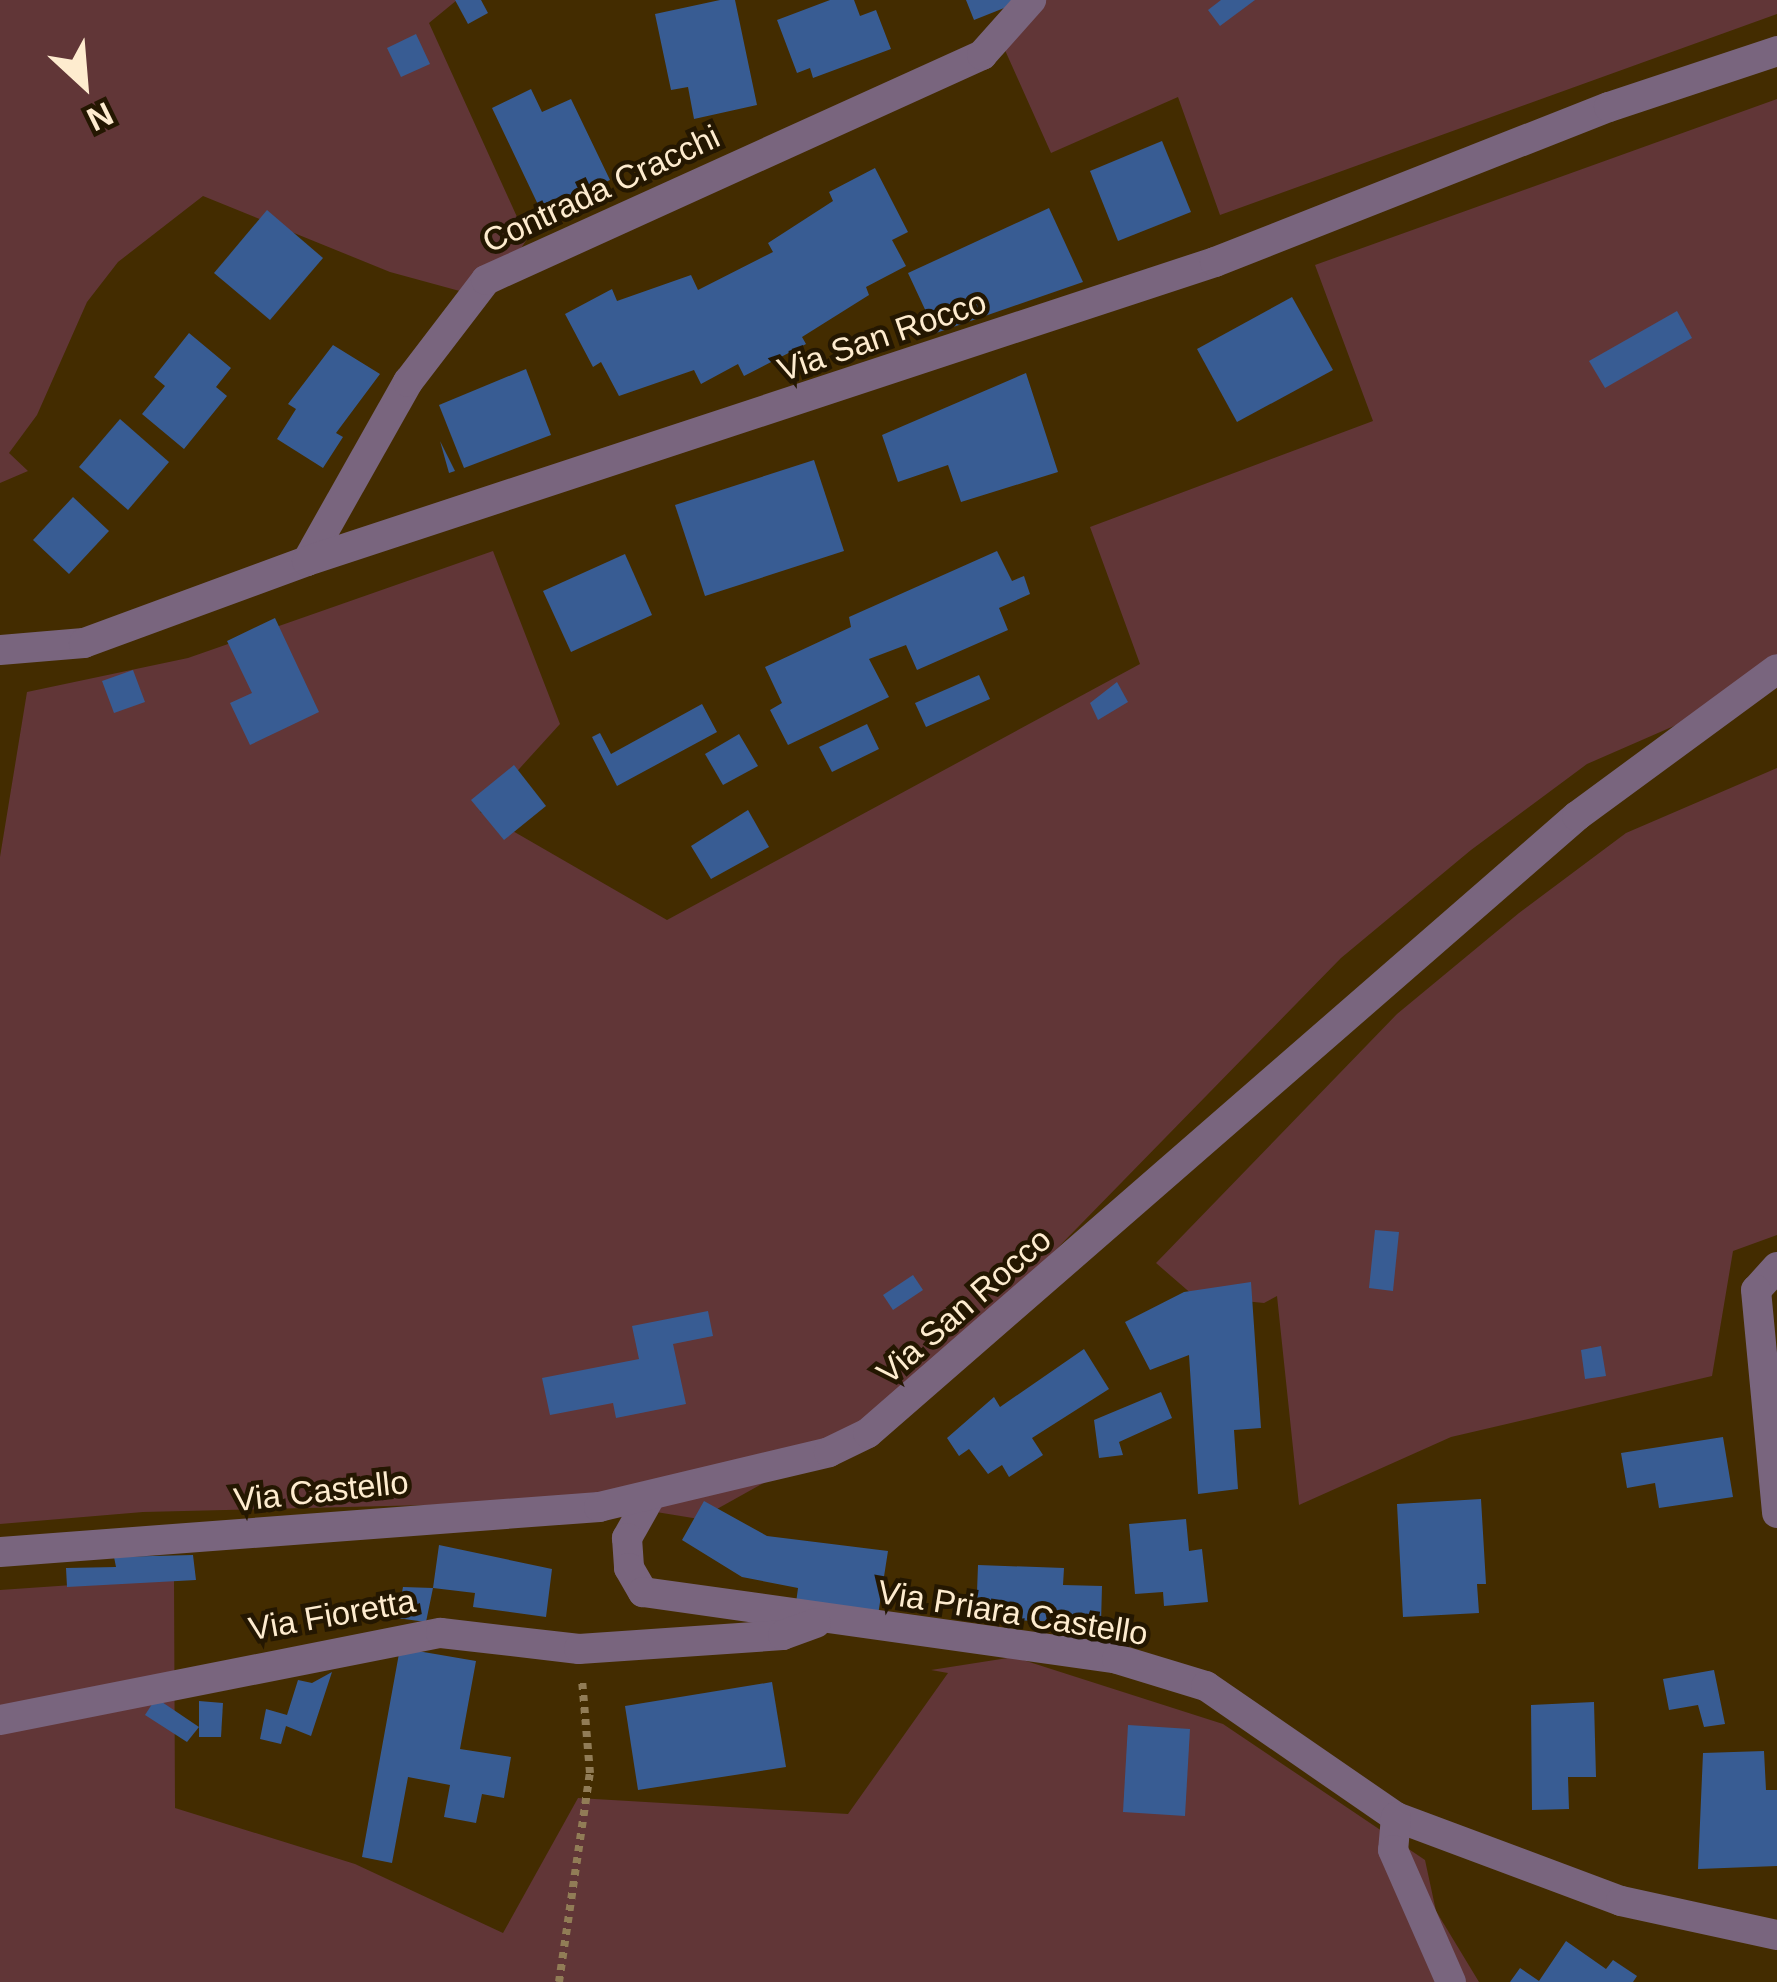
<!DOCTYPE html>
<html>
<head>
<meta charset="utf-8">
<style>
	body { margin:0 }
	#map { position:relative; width:1777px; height:1982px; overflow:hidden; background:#432c00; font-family:Helvetica,sans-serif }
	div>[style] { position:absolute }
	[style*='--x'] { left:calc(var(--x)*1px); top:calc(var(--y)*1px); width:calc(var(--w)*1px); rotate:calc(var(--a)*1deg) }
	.green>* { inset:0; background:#613637 }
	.building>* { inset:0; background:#385c93 }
	.path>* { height:8px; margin-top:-4px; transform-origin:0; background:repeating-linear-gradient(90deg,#917c56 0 6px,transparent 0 12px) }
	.minor>* { height:30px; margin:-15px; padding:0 15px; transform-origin:15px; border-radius:15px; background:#79657e }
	span { translate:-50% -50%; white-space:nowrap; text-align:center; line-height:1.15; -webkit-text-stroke:9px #241701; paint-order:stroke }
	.street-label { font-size:33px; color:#feeccf }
	.north { position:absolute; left:24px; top:24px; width:120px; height:120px; -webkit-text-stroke:9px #241701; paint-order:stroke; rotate:154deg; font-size:33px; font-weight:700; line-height:48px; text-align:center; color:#feeccf }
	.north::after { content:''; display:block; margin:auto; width:42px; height:54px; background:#feeccf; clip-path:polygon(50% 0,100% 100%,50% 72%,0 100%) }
</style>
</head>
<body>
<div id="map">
	<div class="green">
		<div style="clip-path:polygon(0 0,457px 0,429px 23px,527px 239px,489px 299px,390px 272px,203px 196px,118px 262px,87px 302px,37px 415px,9px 453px,28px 471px,0 483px)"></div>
		<div style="clip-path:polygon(1034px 0,1777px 0,1777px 14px,1220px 215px,1178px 97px,1051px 153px,1000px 39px)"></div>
		<div style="clip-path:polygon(1777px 99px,1777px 681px,1587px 764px,1471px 850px,1341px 958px,1037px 1269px,848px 1436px,699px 1519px,589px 1501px,143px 1512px,0 1524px,0 857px,27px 692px,188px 658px,493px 551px,560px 724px,480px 812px,667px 920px,1140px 664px,1090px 527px,1373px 421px,1315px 265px)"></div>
		<div style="clip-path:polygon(1777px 768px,1777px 1235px,1733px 1251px,1712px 1376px,1451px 1437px,1299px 1505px,1277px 1296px,1264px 1303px,1194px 1296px,1156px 1263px,1397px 1014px,1519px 913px,1626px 833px)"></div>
		<div style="clip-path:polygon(174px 1578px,175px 1808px,355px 1864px,503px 1933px,578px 1798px,848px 1814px,948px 1673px,931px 1670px,1014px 1657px,1223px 1724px,1425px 1860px,1436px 1911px,1479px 1982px,0 1982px,0 1590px)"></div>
	</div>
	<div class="building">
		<div style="clip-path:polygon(455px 0,481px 0,488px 13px,468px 24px)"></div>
		<div style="clip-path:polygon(720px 0,735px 0,757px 105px,694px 119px,688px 87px,671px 90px,655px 14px)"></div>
		<div style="clip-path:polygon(830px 0,854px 0,860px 16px,876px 10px,891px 49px,813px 78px,810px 68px,797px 73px,777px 20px)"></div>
		<div style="clip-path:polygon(966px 0,1024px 0,974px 20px)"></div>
		<div style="clip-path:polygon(1221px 0,1255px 0,1220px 26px,1208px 10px)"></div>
		<div style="clip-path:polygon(416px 34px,430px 64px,401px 77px,387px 48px)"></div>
		<div style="clip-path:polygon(531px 89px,542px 112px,571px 99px,610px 180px,542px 213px,492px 108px)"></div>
		<div style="clip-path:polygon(1162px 141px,1191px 212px,1118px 241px,1090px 171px)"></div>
		<div style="clip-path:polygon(875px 168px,908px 232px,892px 240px,906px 266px,866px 287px,869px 295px,802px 337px,806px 344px,744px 376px,738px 364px,701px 384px,694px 370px,619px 396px,601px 362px,593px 367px,565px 314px,612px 289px,617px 301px,691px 275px,698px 290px,773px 252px,768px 243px,833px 201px,829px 192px)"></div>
		<div style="clip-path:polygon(1049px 208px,1083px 282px,936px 333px,908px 273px)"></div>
		<div style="clip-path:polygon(267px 210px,323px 258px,270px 320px,214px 273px)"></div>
		<div style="clip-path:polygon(1292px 297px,1333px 370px,1237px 422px,1197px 349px)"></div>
		<div style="clip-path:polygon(1677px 311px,1692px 338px,1605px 388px,1589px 361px)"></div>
		<div style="clip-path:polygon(189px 333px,231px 368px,216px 387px,227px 396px,184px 449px,142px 414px,165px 386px,154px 377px)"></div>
		<div style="clip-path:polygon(333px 345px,380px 374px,336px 433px,343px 437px,323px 468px,277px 439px,296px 409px,288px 404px)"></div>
		<div style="clip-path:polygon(526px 369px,551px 435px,464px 468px,439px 405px)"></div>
		<div style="clip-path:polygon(1026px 373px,1058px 472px,961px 502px,948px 465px,898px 482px,882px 435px)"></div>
		<div style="clip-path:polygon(120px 419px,169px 462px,128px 510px,79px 467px)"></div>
		<div style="clip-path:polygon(440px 441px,455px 471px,449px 473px)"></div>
		<div style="clip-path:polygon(814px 460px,844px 551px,705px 596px,675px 505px)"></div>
		<div style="clip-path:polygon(73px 497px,109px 531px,69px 574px,33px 540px)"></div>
		<div style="clip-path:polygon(997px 551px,1012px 581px,1024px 576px,1030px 594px,999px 608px,1008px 630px,917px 670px,906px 645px,869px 659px,889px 697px,788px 745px,770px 710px,782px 703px,765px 667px,851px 627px,849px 617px)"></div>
		<div style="clip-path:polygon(625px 554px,652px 615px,571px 652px,543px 591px)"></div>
		<div style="clip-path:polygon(275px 618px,319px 712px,250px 745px,230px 703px,252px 693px,227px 641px)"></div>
		<div style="clip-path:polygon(133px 670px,145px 702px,114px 713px,102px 681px)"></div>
		<div style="clip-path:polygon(979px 675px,990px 699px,926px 727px,915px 703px)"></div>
		<div style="clip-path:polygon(1117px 682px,1128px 702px,1098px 720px,1090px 703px)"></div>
		<div style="clip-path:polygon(702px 704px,717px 732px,617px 786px,592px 737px,600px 733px,611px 754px)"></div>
		<div style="clip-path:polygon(867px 724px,879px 749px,832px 772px,819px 747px)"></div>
		<div style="clip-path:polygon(739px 734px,758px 766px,723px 785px,705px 754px)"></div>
		<div style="clip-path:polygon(514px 765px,546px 806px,504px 840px,471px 800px)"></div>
		<div style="clip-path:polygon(748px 810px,769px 847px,711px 879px,691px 846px)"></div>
		<div style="clip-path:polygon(1375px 1230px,1399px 1232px,1393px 1291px,1369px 1288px)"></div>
		<div style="clip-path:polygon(913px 1275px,923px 1290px,893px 1310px,883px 1295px)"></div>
		<div style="clip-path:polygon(1251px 1282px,1261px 1428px,1234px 1430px,1238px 1489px,1198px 1494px,1189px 1355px,1150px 1370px,1125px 1322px,1184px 1292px)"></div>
		<div style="clip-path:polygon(708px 1311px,713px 1336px,673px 1344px,686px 1404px,616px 1418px,613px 1403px,550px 1415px,542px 1378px,639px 1359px,632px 1326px)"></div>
		<div style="clip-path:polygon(1601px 1346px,1606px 1376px,1585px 1379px,1581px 1350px)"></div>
		<div style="clip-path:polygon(1084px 1349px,1109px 1389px,1032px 1438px,1043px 1455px,1009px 1477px,1002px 1465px,988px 1474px,969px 1449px,959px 1456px,947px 1438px,994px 1397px,1000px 1407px)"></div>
		<div style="clip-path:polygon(1161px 1392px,1172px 1418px,1119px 1442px,1123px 1455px,1099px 1458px,1094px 1420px)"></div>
		<div style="clip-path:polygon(1723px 1437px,1733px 1497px,1659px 1508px,1655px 1483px,1627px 1488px,1621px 1453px)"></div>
		<div style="clip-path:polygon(1481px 1499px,1486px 1584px,1477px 1584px,1479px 1613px,1403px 1617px,1397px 1504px)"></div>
		<div style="clip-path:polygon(704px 1501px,767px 1536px,888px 1551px,878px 1615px,796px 1603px,798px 1588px,742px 1577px,682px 1540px)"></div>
		<div style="clip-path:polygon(1186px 1519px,1189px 1551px,1202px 1549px,1208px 1602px,1164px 1606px,1163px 1592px,1135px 1594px,1129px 1524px)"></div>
		<div style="clip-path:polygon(439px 1545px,552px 1569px,546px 1617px,473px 1607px,475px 1593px,433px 1588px,426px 1622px,397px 1618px,403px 1587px,433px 1588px)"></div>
		<div style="clip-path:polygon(193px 1555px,196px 1580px,67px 1587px,66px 1568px,116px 1567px,114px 1557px)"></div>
		<div style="clip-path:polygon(978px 1565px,1064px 1568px,1063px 1585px,1102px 1586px,1101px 1623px,976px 1619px)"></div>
		<div style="clip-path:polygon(400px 1648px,476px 1661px,460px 1749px,511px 1757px,504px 1798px,482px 1794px,476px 1823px,444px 1817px,450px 1785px,408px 1777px,392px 1863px,362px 1857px)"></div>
		<div style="clip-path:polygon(1714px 1670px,1725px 1724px,1704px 1727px,1698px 1705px,1669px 1710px,1663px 1679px)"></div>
		<div style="clip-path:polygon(332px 1672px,311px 1736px,286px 1726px,281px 1744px,260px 1739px,266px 1709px,287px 1715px,298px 1680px,312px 1683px)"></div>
		<div style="clip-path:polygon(772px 1682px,786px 1767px,638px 1790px,625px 1706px)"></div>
		<div style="clip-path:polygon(156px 1698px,199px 1727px,187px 1742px,145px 1715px)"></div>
		<div style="clip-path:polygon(199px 1701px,223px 1703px,221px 1737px,199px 1737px)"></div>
		<div style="clip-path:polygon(1594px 1702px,1596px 1777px,1568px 1777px,1569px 1809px,1532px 1810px,1531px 1705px)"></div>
		<div style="clip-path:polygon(1128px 1725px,1190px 1729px,1185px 1816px,1123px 1812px)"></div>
		<div style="clip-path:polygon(1764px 1751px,1766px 1790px,1777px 1790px,1777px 1866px,1698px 1869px,1703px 1753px)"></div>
		<div style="clip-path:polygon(1566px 1941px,1606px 1969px,1613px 1960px,1637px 1976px,1633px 1982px,1510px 1982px,1520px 1968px,1539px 1981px)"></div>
	</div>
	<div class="path">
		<div style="--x:559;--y:1982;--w:211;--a:-81.6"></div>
		<div style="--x:590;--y:1773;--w:93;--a:-94.9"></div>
	</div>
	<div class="minor">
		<div style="--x:307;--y:561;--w:206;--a:-60.6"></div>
		<div style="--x:408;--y:382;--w:128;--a:-52.6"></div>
		<div style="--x:486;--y:280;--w:545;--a:-24.4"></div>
		<div style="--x:982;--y:55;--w:74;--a:-48.3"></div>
		<div style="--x:0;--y:650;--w:84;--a:-4.8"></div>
		<div style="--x:84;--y:643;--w:238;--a:-20.2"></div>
		<div style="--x:307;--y:561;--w:956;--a:-18.23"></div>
		<div style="--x:1215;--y:262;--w:423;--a:-21.5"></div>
		<div style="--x:1609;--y:107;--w:177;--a:-18.4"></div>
		<div style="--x:1777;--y:1267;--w:31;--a:132"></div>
		<div style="--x:1756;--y:1290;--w:224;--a:84.6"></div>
		<div style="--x:649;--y:1499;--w:45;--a:119.4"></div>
		<div style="--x:627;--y:1538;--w:30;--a:86"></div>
		<div style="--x:629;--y:1568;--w:28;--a:60"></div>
		<div style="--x:643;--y:1592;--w:479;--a:8"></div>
		<div style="--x:1117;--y:1659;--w:93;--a:16.9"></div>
		<div style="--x:1206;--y:1686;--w:231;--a:34.6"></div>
		<div style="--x:1396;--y:1817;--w:240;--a:20.5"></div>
		<div style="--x:1621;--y:1901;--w:160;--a:12.3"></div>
		<div style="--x:0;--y:1552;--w:601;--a:-4.3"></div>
		<div style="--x:599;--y:1507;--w:236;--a:-13.4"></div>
		<div style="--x:829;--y:1452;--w:43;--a:-26"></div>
		<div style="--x:868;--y:1433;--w:940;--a:-41.03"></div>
		<div style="--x:1577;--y:816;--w:248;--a:-36.3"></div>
		<div style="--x:0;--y:1720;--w:449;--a:-11.2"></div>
		<div style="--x:441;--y:1633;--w:139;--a:6.6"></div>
		<div style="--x:579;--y:1649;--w:204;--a:-3.9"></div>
		<div style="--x:783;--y:1635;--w:35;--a:-20"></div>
		<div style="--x:1396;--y:1817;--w:33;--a:95"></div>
		<div style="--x:1393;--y:1850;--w:144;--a:66.3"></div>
	</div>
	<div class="street-label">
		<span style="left:601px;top:189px;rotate:-25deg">Contrada Cracchi</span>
		<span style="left:882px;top:336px;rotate:-19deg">Via San Rocco</span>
		<span style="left:964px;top:1306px;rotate:-41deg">Via San Rocco</span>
		<span style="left:321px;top:1491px;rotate:-6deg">Via Castello</span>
		<span style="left:1013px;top:1613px;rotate:9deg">Via Priara Castello</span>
		<span style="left:332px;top:1615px;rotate:-10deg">Via Fioretta</span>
	</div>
	<div class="north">N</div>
</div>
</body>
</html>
